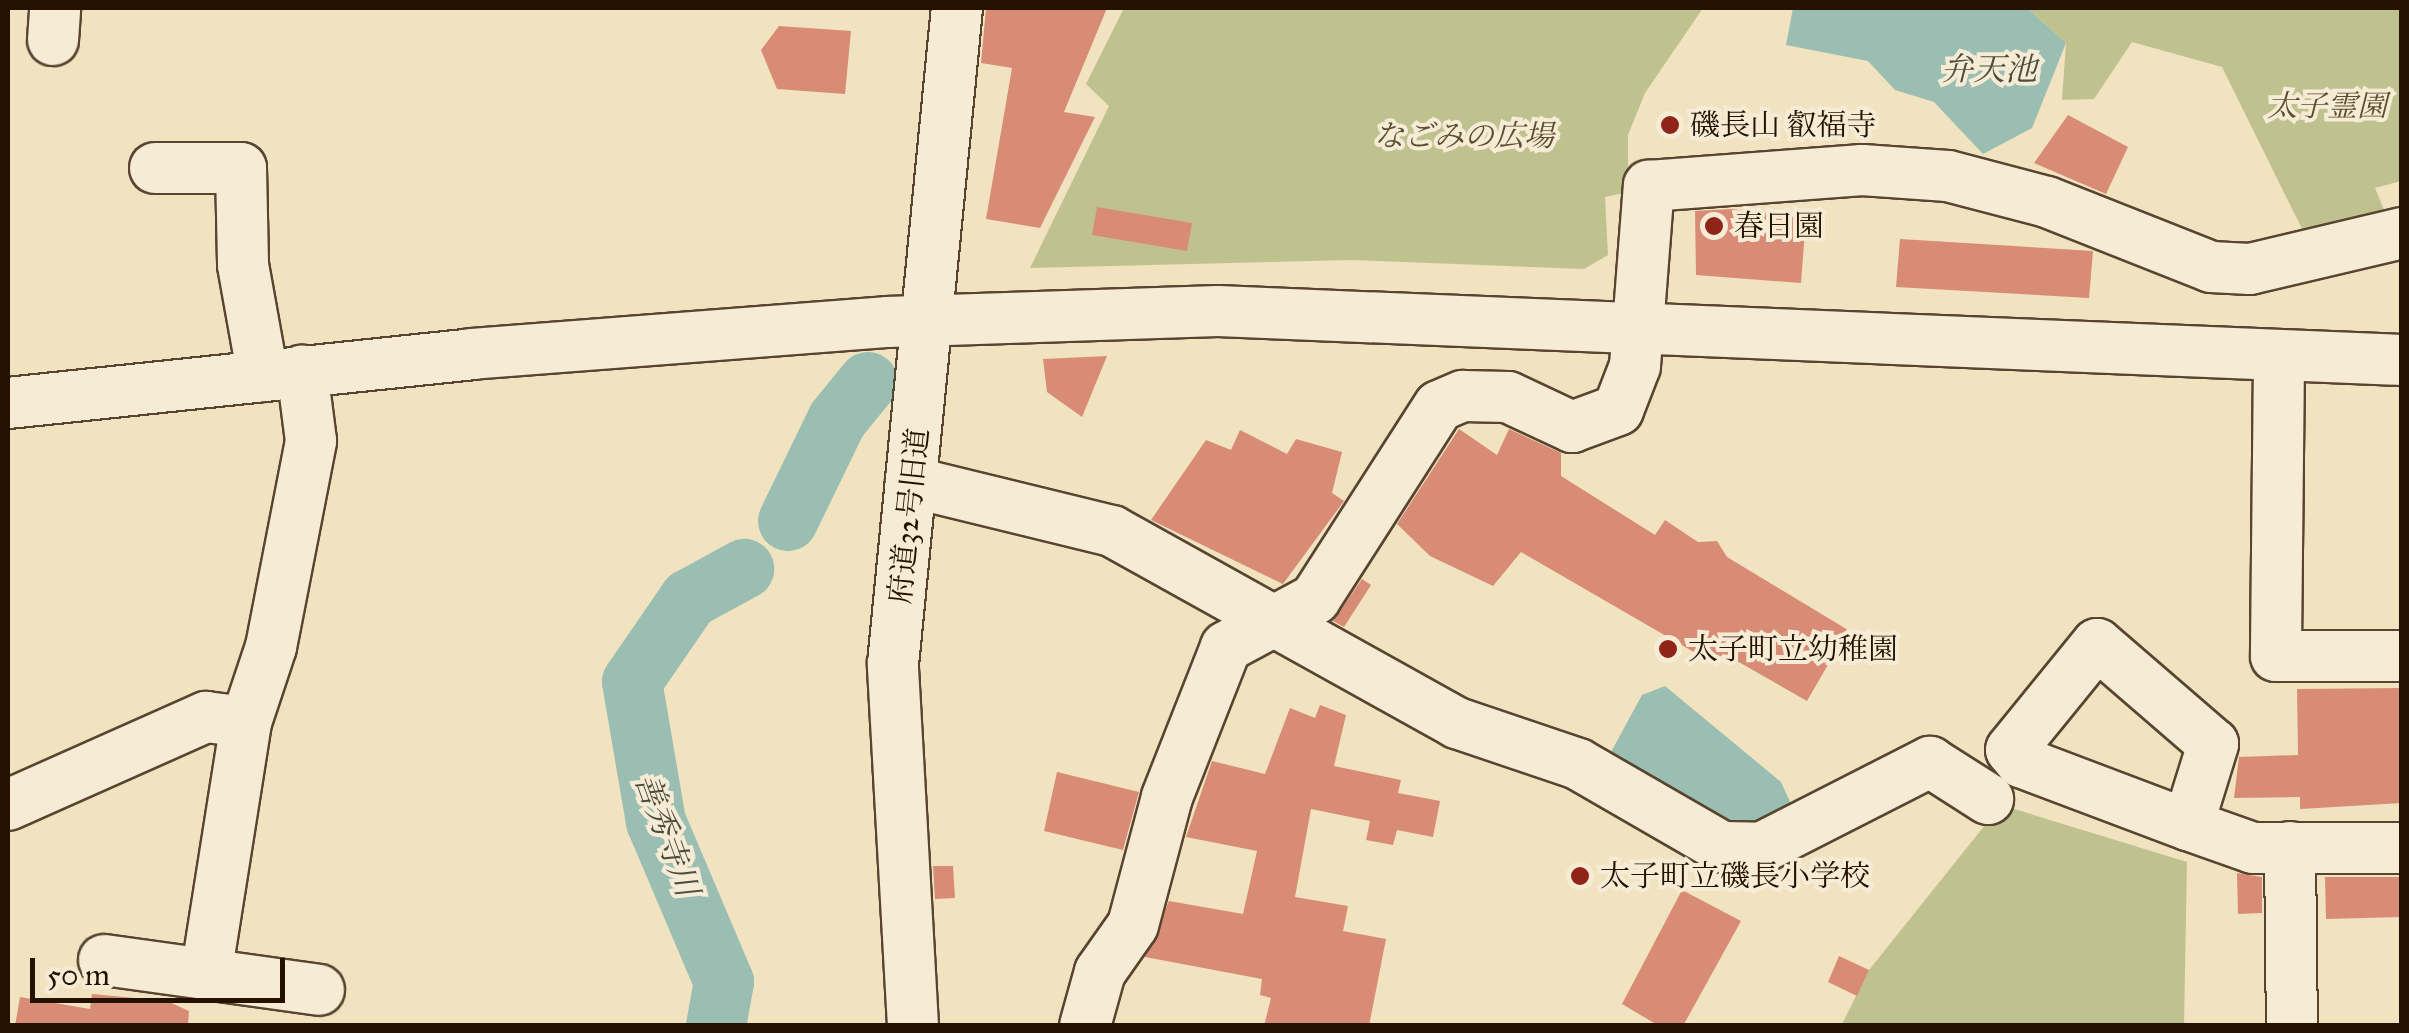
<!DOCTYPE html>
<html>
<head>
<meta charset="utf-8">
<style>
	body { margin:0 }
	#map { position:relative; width:2409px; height:1033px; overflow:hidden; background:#f1e2c0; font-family:"IM FELL Great Primer","Noto Serif JP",serif }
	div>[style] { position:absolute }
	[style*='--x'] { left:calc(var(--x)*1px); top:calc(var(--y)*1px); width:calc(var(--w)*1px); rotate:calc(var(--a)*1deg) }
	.green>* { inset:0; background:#bfc28f }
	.water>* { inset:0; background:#9bbeb2 }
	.river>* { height:60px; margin:-30px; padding:0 30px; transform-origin:30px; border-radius:30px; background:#9bbeb2 }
	.building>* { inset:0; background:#d98c75 }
	.roads { filter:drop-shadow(2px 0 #584530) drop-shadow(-2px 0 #584530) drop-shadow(0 2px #584530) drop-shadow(0 -2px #584530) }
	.minor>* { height:50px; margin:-25px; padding:0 25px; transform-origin:25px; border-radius:25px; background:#f6ecd6 }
	.dots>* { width:28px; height:28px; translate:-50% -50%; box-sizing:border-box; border:5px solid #f6ecd6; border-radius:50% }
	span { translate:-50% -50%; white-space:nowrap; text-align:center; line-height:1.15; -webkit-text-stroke:8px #f6ecd6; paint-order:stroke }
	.park-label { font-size:30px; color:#5b4f32; font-style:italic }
	.poi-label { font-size:30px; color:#251100 }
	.left { translate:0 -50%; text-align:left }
	.street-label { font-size:30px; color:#251100 }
	.water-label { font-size:32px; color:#4e4e3e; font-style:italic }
	.frame { position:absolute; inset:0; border:10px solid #251100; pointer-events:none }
	.scale { position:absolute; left:30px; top:958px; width:255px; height:45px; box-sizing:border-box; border:5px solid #251100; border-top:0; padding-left:12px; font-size:30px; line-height:35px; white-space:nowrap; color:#251100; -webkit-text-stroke:8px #f6ecd6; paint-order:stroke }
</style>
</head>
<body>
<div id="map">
	<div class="green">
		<div style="clip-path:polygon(1124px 8px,1703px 8px,1645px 93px,1628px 135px,1628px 192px,1605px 197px,1608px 255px,1584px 269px,1352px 260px,1030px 268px,1109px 106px,1086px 84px)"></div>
		<div style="clip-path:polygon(2027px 8px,2401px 8px,2401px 181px,2375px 188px,2384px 210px,2302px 229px,2222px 67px,2132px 42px,2094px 99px,2062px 100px,2066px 43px)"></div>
		<div style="clip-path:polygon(2001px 805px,2187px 862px,2184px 1025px,1841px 1026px,1869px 970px)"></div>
	</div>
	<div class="water">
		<div style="clip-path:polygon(1793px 8px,2027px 8px,2066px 43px,2032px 128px,1983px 154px,1934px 102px,1895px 90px,1868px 61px,1786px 45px)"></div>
		<div style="clip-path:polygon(1665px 686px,1781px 782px,1791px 804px,1737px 834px,1605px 763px,1642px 695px)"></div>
	</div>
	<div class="river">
		<div style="--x:788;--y:521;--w:112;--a:-64.1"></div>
		<div style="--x:837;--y:420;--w:49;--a:-50.8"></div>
		<div style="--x:716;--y:1026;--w:45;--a:-79.7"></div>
		<div style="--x:724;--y:982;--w:174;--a:-113"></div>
		<div style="--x:656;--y:822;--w:142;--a:-99.7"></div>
		<div style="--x:632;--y:682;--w:101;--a:-55.5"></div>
		<div style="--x:689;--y:599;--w:63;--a:-28.6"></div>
	</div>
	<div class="building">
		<div style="clip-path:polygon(986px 8px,1107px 8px,1064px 112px,1095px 117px,1040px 228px,986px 219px,1012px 68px,981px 63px)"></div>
		<div style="clip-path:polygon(779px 26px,851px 31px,845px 94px,777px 89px,761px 50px)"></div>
		<div style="clip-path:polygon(2068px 115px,2128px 147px,2106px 194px,2034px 163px)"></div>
		<div style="clip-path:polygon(1097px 207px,1192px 223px,1187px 251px,1092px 235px)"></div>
		<div style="clip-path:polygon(1731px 209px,1806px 217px,1801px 283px,1696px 275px,1695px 211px)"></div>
		<div style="clip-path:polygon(1900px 239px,2093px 251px,2089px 298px,1896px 287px)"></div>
		<div style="clip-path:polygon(1107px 356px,1082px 417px,1047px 392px,1043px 359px)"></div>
		<div style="clip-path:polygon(1459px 429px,1497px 455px,1509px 429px,1561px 453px,1561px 476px,1655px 535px,1665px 520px,1698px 542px,1717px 541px,1727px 557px,1848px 630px,1807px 701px,1737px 661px,1714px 654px,1711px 662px,1521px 552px,1493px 586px,1430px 556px,1397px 524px)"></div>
		<div style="clip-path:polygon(1240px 430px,1287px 454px,1296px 439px,1342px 452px,1332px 493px,1344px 501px,1283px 584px,1151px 520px,1206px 440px,1231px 450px)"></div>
		<div style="clip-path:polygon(1362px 579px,1371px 585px,1344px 627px,1333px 621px)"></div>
		<div style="clip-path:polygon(2402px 688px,2402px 803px,2300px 809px,2300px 797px,2234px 798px,2239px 757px,2298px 755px,2297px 689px)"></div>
		<div style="clip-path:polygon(1320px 705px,1346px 715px,1334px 766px,1401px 780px,1398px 793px,1440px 801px,1433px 837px,1397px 830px,1393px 845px,1366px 840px,1370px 821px,1311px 809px,1295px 897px,1348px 906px,1343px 931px,1386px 939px,1369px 1026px,1264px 1026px,1271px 998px,1260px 995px,1262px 979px,1145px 957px,1169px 901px,1243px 914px,1257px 851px,1186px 837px,1212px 761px,1265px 774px,1290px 708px,1315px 718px)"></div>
		<div style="clip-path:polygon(1057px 772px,1139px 792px,1123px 850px,1044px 831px)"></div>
		<div style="clip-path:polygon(933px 866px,953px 866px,955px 898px,935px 899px)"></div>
		<div style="clip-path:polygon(2237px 873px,2262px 877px,2262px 913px,2238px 914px)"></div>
		<div style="clip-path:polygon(2325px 877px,2402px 877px,2402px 917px,2326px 919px)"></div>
		<div style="clip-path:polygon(1682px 890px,1741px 921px,1683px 1026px,1659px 1026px,1622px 1004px)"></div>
		<div style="clip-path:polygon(1839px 956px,1869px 970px,1857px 996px,1828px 982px)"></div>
		<div style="clip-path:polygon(92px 994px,167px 1001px,189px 1011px,188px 1026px,15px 1026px,20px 997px,90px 1009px)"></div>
	</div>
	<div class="roads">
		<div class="minor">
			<div style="--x:53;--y:40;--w:32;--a:-86"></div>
			<div style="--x:155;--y:168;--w:86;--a:0"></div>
			<div style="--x:241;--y:168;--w:97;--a:88.8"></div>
			<div style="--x:243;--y:265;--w:113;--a:79.8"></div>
			<div style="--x:2279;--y:361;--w:295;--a:90.6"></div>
			<div style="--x:2276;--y:656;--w:126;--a:0"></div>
			<div style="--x:8;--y:403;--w:466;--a:-6"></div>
			<div style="--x:471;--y:354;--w:417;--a:-4.4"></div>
			<div style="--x:887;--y:322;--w:331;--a:-1.9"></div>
			<div style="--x:1218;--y:311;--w:1185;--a:2.37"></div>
			<div style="--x:911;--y:482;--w:207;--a:13.7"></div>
			<div style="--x:1112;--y:531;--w:395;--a:29.1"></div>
			<div style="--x:1457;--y:723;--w:128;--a:18.7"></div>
			<div style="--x:1578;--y:764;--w:166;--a:30"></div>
			<div style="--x:1722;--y:847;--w:39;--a:1"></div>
			<div style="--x:1761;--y:848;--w:190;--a:-27"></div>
			<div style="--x:1930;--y:762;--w:69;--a:32.5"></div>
			<div style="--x:8;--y:805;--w:217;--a:-24"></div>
			<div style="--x:206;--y:717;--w:40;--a:7.1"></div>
			<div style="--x:2188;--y:825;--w:85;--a:-72.8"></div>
			<div style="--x:2213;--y:744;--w:153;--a:-139.2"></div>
			<div style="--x:2097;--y:644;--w:136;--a:129.1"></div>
			<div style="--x:2011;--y:750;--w:16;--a:50"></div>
			<div style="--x:2021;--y:762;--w:178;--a:20.7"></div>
			<div style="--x:2188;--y:825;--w:69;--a:19.5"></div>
			<div style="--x:2253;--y:848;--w:149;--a:0"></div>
			<div style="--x:2290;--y:847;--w:179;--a:89.4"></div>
			<div style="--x:104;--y:960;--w:217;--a:7.9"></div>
			<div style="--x:206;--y:975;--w:256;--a:-81"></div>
			<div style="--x:246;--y:722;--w:79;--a:-71.6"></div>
			<div style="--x:271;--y:647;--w:210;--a:-79"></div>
			<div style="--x:311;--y:441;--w:71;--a:-97.3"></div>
			<div style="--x:913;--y:1026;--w:363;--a:-93.2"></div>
			<div style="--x:893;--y:664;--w:659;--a:-84.43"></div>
			<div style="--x:1085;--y:1026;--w:56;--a:-74.5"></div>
			<div style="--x:1100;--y:972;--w:57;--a:-54.9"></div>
			<div style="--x:1133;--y:925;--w:132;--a:-75.1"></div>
			<div style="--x:1167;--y:797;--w:161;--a:-68.5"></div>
			<div style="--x:1226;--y:647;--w:101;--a:-28.3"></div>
			<div style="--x:1315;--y:599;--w:229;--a:-57.3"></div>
			<div style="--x:1439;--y:406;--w:26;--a:-23"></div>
			<div style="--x:1463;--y:396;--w:45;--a:1.3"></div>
			<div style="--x:1508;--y:397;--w:71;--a:25.1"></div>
			<div style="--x:1572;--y:427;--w:49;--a:-20.3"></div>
			<div style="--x:1618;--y:410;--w:47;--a:-68.9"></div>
			<div style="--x:1635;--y:366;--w:181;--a:-85.6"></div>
			<div style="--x:1649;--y:186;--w:214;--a:-4.3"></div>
			<div style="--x:1862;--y:170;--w:86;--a:4"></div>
			<div style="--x:1948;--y:176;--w:102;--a:14.7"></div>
			<div style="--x:2047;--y:202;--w:176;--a:21.6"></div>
			<div style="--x:2211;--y:267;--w:39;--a:3"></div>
			<div style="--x:2250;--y:269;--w:156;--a:-13.3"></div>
		</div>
	</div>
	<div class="dots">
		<div style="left:1670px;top:125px;background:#8f2418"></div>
		<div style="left:1714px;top:226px;background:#8f2418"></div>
		<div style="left:1668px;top:649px;background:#8f2418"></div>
		<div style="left:1580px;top:876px;background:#8f2418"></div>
	</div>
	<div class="park-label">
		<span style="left:2327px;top:106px">太子霊園</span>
		<span style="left:1464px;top:136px">なごみの広場</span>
	</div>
	<div class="poi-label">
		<span class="left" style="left:1690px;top:125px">磯長山 叡福寺</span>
		<span class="left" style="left:1734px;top:226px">春日園</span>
		<span class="left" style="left:1688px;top:649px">太子町立幼稚園</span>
		<span class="left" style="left:1600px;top:876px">太子町立磯長小学校</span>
	</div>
	<div class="street-label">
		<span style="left:909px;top:516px;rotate:-84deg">府道32号旧道</span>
	</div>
	<div class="water-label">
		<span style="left:1989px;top:70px">弁天池</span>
		<span style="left:666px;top:835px;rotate:70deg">善秀寺川</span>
	</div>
	<div class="frame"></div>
	<div class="scale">50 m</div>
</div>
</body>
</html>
